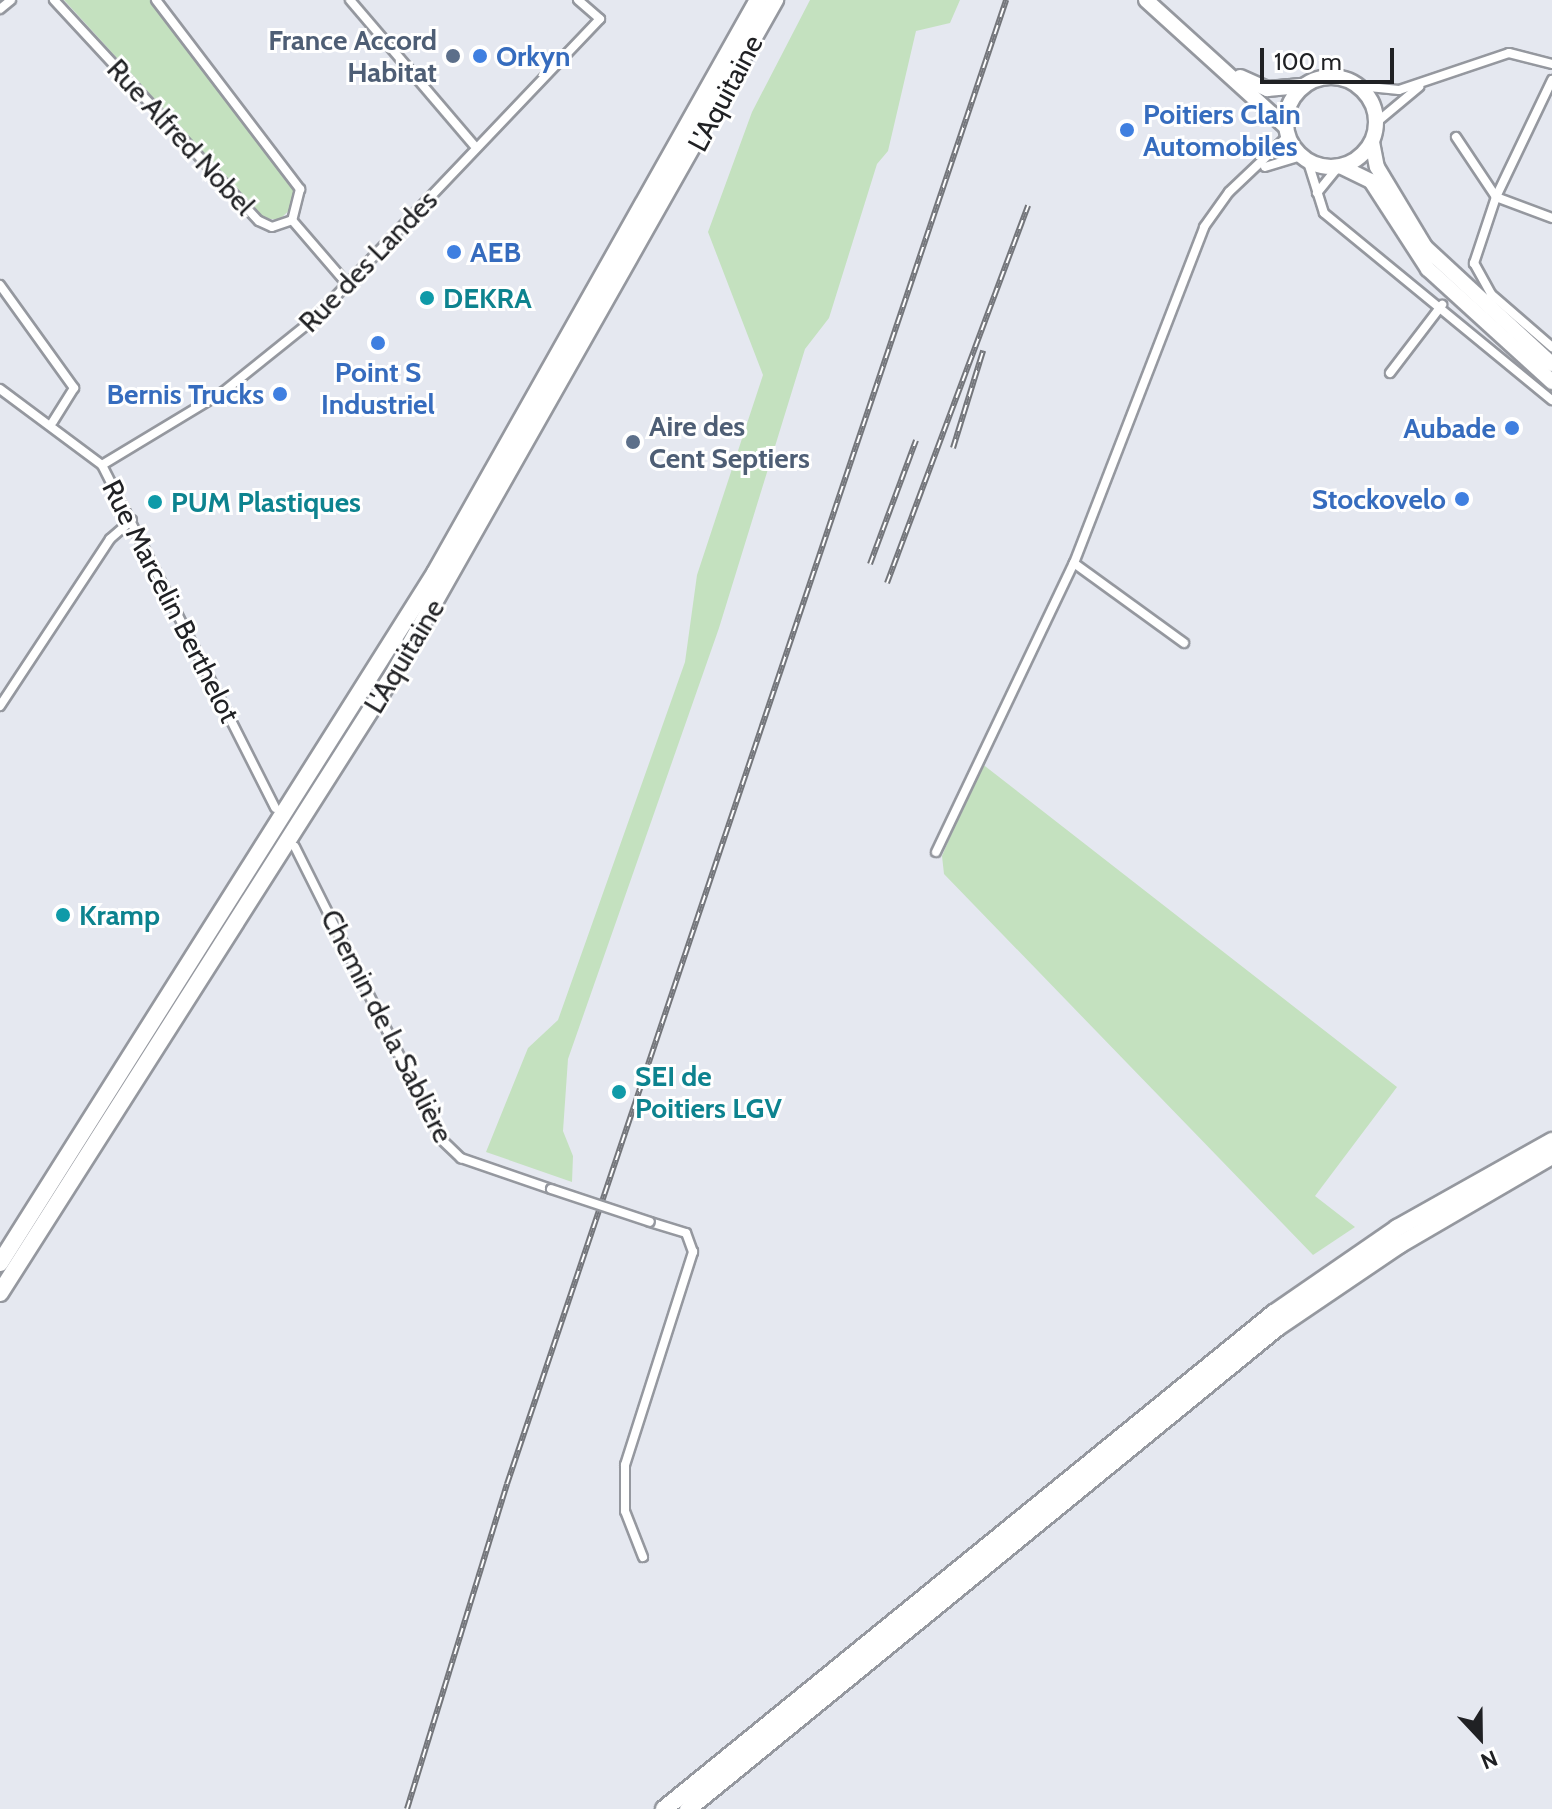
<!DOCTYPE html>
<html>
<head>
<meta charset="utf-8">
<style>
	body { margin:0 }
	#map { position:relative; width:1552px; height:1809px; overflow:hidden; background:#e5e8f0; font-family:Cabin,sans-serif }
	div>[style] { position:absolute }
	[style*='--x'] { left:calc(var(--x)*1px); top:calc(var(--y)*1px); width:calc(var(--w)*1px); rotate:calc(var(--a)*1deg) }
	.green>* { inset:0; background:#c4e1bf }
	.roads { filter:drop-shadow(2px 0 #95989f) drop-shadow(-2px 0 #95989f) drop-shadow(0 2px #95989f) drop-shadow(0 -2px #95989f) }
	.street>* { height:8px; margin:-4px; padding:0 4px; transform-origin:4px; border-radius:4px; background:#fff }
	.primary>* { height:14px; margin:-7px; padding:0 7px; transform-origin:7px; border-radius:7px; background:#fff }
	.primary>.ring { margin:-7px; padding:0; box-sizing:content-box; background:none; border:14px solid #fff; border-radius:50% }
	.highway>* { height:16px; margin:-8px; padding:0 8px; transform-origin:8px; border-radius:8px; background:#fff }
	.rail>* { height:6px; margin-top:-3px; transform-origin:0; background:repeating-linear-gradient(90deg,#fff 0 9px,#74767b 0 18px); box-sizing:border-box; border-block:2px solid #74767b }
	.bridges { filter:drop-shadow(2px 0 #95989f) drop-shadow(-2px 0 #95989f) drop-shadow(0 2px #95989f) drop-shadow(0 -2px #95989f) }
	.street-bridge>* { height:8px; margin:-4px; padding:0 4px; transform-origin:4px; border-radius:4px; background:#fff }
	.dots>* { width:22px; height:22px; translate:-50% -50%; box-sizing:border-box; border:4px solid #fff; border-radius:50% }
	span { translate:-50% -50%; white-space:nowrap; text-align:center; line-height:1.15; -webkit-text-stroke:6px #fff; paint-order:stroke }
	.service-label { font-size:28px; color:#4e5e75; font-weight:700 }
	.right { translate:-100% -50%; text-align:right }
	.left { translate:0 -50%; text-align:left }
	.shop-label { font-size:28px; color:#366cbe; font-weight:700 }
	.street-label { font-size:28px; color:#202124 }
	.culture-label { font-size:28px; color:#0d838f; font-weight:700 }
	.north { position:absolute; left:1440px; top:1697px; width:80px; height:80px; -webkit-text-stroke:6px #fff; paint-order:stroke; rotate:158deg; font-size:22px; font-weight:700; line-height:32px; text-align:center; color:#202124 }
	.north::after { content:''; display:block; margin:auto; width:28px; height:36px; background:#202124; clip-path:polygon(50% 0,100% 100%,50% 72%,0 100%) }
	.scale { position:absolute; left:1260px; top:48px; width:134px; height:36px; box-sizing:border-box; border:4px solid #202124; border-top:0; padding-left:10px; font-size:24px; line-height:28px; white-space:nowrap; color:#202124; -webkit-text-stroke:6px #fff; paint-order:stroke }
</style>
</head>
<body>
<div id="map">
	<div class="green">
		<div style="clip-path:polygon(64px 0,151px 0,295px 188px,297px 203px,279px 220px,263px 218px)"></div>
		<div style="clip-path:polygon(810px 0,960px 0,950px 23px,916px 31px,888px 151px,877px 164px,829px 318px,805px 349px,719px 628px,568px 1059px,563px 1131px,573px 1156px,572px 1182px,486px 1152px,528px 1048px,558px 1020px,685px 662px,697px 575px,763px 375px,708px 232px,752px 112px)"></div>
		<div style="clip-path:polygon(981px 763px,1397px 1087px,1315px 1196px,1355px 1227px,1313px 1255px,944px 874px,942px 856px)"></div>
	</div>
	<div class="roads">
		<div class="street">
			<div style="--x:54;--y:0;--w:301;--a:47.2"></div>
			<div style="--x:259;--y:221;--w:14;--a:25"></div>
			<div style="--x:272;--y:227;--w:21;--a:-19"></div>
			<div style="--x:292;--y:220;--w:84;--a:49.3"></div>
			<div style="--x:156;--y:0;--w:238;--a:52.7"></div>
			<div style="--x:300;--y:189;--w:32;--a:104"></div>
			<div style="--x:350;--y:0;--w:191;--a:49.5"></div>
			<div style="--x:0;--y:9;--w:14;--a:-39"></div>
			<div style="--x:1552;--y:80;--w:130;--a:115.6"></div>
			<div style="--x:1496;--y:197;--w:70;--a:108.4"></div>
			<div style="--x:1474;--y:263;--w:35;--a:61"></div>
			<div style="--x:1491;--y:294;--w:81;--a:41"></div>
			<div style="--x:1359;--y:86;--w:40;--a:5.7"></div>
			<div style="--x:1399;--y:90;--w:116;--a:-18.6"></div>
			<div style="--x:1509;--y:53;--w:44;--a:14.3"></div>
			<div style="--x:1377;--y:122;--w:55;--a:-39.8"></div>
			<div style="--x:1456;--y:137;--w:72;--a:56.3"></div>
			<div style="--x:1496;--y:197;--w:60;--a:20.6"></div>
			<div style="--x:1308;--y:162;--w:53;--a:72.6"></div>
			<div style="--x:1324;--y:213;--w:295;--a:39.4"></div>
			<div style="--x:1265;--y:167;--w:38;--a:-17"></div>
			<div style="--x:1317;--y:193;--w:32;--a:-51"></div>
			<div style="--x:0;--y:285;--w:127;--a:54.3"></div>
			<div style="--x:74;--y:388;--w:40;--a:122"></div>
			<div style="--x:1390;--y:373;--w:86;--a:-52.6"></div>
			<div style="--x:0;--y:389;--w:127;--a:36.7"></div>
			<div style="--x:102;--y:465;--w:384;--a:63.2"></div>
			<div style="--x:102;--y:465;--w:141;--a:-31.1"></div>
			<div style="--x:223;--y:392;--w:118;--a:-38.8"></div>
			<div style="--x:315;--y:318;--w:413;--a:-46.4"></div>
			<div style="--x:600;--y:19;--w:29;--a:-139"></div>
			<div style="--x:1074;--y:563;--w:136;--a:36"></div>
			<div style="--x:0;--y:706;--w:200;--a:-56.6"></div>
			<div style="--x:110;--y:539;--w:29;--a:-41"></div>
			<div style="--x:295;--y:847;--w:326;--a:63.4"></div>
			<div style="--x:441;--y:1139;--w:28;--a:44"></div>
			<div style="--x:461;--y:1158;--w:95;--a:19"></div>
			<div style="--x:936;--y:852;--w:320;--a:-64.5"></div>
			<div style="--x:1074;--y:563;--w:360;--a:-68.8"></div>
			<div style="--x:1204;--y:227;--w:43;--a:-54.5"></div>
			<div style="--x:1229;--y:192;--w:81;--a:-43.5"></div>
			<div style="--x:643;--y:1557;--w:49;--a:-111.4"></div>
			<div style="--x:625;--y:1511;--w:46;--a:-90"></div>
			<div style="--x:625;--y:1465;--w:224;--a:-72.3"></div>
			<div style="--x:693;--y:1252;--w:20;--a:-110"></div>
			<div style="--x:686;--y:1233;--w:38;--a:-163"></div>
		</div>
		<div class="primary">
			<div style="--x:1146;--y:0;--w:189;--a:42.2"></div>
			<div class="ring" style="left:1286px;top:77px;width:76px;height:76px"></div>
			<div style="--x:1240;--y:77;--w:30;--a:24"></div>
			<div style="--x:1267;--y:89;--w:37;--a:-5"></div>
			<div style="--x:1372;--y:142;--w:25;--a:79"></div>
			<div style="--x:1377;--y:167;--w:93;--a:59"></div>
			<div style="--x:1425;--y:247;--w:173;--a:42.7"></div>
			<div style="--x:1342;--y:167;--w:32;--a:26"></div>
			<div style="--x:1371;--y:181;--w:105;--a:57.1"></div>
			<div style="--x:1428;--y:269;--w:168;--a:42.3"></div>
		</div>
		<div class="highway">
			<div style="--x:0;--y:1263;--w:816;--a:-57.77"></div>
			<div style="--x:435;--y:573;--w:658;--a:-60.59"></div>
			<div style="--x:0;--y:1293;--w:732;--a:-57.55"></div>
			<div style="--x:393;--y:675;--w:776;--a:-60.49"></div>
			<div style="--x:664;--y:1809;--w:786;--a:-39.12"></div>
			<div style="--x:1274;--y:1313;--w:150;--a:-34.6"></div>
			<div style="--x:1397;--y:1228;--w:178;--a:-29.3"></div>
			<div style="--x:688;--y:1809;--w:760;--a:-39.24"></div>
			<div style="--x:1277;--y:1328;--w:148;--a:-34.2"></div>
			<div style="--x:1399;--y:1245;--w:177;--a:-30.2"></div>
		</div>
	</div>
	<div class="rail">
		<div style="--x:953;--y:448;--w:102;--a:-72.8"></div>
		<div style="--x:870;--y:564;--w:132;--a:-69.6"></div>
		<div style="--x:887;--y:583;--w:403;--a:-69.5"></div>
		<div style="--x:407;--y:1809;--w:340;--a:-72.9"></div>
		<div style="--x:507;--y:1484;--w:1566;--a:-71.41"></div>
	</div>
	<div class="bridges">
		<div class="street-bridge">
			<div style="--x:551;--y:1189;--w:104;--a:18.4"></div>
		</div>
	</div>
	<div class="dots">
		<div style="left:453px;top:56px;background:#5c6f8a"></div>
		<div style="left:480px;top:56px;background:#3f7fe0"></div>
		<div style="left:1127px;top:130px;background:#3f7fe0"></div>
		<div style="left:454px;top:252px;background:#3f7fe0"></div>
		<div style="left:427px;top:298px;background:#0f9aa8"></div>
		<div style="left:378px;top:343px;background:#3f7fe0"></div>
		<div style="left:280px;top:394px;background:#3f7fe0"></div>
		<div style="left:1512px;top:428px;background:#3f7fe0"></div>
		<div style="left:633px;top:442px;background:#5c6f8a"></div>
		<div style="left:1462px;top:499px;background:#3f7fe0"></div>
		<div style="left:155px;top:502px;background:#0f9aa8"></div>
		<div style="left:63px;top:915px;background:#0f9aa8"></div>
		<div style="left:619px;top:1092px;background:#0f9aa8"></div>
	</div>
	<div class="service-label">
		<span class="right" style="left:437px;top:56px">France Accord<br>Habitat</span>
		<span class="left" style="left:649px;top:442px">Aire des<br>Cent Septiers</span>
	</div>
	<div class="shop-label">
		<span class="left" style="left:496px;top:56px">Orkyn</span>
		<span class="left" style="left:1143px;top:130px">Poitiers Clain<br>Automobiles</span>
		<span class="left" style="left:470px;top:252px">AEB</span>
		<span style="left:378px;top:388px">Point S<br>Industriel</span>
		<span class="right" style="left:264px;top:394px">Bernis Trucks</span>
		<span class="right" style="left:1496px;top:428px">Aubade</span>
		<span class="right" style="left:1446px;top:499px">Stockovelo</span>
	</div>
	<div class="street-label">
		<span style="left:725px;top:93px;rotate:-62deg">L'Aquitaine</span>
		<span style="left:181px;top:137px;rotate:47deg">Rue Alfred Nobel</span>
		<span style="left:368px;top:261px;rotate:-46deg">Rue des Landes</span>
		<span style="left:171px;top:601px;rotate:63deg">Rue Marcelin Berthelot</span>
		<span style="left:404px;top:656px;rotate:-59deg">L'Aquitaine</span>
		<span style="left:387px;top:1026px;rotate:63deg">Chemin de la Sablière</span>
	</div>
	<div class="culture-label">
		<span class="left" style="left:443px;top:298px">DEKRA</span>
		<span class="left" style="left:171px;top:502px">PUM Plastiques</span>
		<span class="left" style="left:79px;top:915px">Kramp</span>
		<span class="left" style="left:635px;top:1092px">SEI de<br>Poitiers LGV</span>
	</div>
	<div class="north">N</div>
	<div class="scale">100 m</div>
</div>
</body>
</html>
